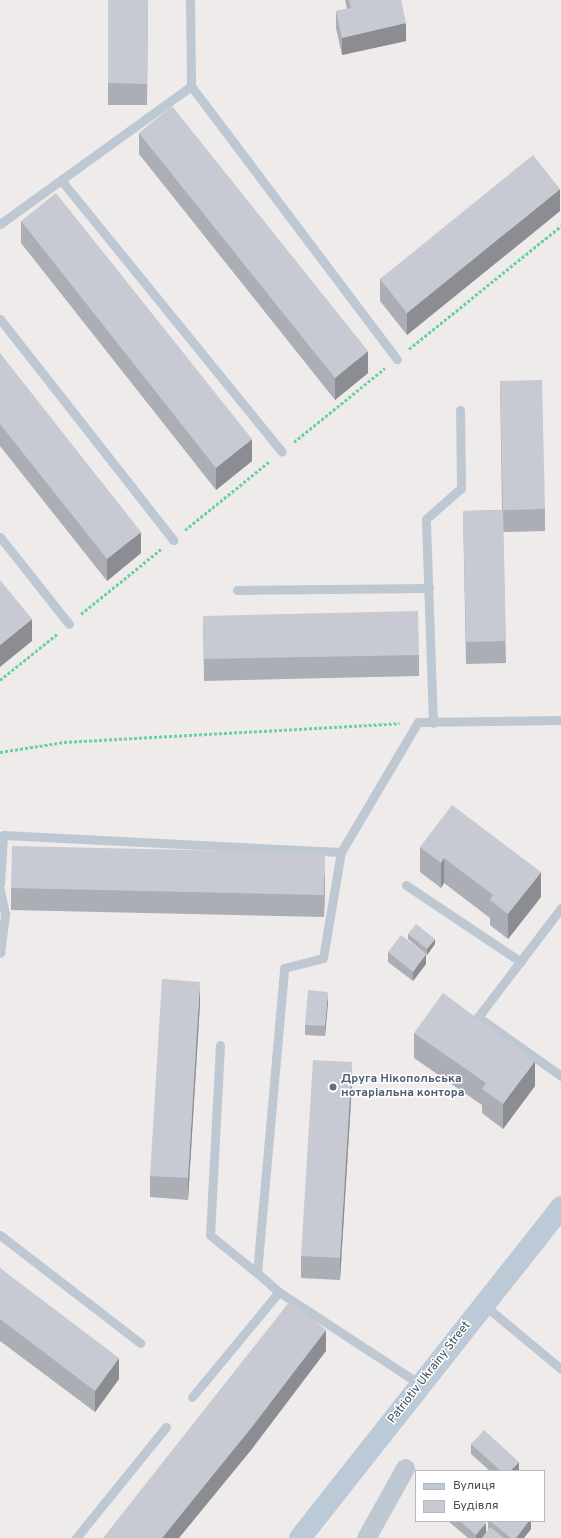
<!DOCTYPE html>
<html>
<head>
<meta charset="utf-8">
<style>
	body { margin:0 }
	#map { position:relative; width:561px; height:1538px; overflow:hidden; background:#efebeb; font-family:Overpass,sans-serif }
	div>[style] { position:absolute }
	[style*='--x'] { left:calc(var(--x)*1px); top:calc(var(--y)*1px); width:calc(var(--w)*1px); rotate:calc(var(--a)*1deg) }
	.path>* { height:2.5px; margin-top:-1.25px; transform-origin:0; background:repeating-linear-gradient(90deg,#69d3a0 0 3px,transparent 0 5px) }
	.service>* { height:9px; margin:-4.5px; padding:0 4.5px; transform-origin:4.5px; border-radius:4.5px; background:#bdc8d3 }
	.minor>* { height:19px; margin:-9.5px; padding:0 9.5px; transform-origin:9.5px; border-radius:9.5px; background:#bdc8d3 }
	.secondary>* { height:22px; margin:-11px; padding:0 11px; transform-origin:11px; border-radius:11px; background:#bcc9d7 }
	.wall>* { inset:0; background:#abaeb5 }
	.shaded-wall>* { inset:0; background:#8b8d93 }
	.building>* { inset:0; background:#c7cad2 }
	.dots>* { width:11px; height:11px; translate:-50% -50%; box-sizing:border-box; border:2px solid #fff; border-radius:50% }
	span { translate:-50% -50%; white-space:nowrap; text-align:center; line-height:1.15; -webkit-text-stroke:3px #fff; paint-order:stroke }
	.service-label { font-size:12px; color:#4e5e75; font-weight:700 }
	.left { translate:0 -50%; text-align:left }
	.street-label { font-size:12px; color:#424f5b }
	.legend { position:absolute; left:415px; top:1470px; width:130px; height:52px; box-sizing:border-box; background:#fff; border:1px solid #b3b9bd; margin:0; padding:5px 7px; list-style:none; font-size:12px; color:#424f5b }
	.legend li { display:flex; align-items:center; gap:8px; height:20px }
	.legend b { width:20px; border:1px solid #b3b9bd }
</style>
</head>
<body>
<div id="map">
	<div class="path">
		<div style="--x:409;--y:349;--w:196;--a:-39"></div>
		<div style="--x:294;--y:442;--w:117;--a:-39.1"></div>
		<div style="--x:185;--y:530;--w:109;--a:-39.1"></div>
		<div style="--x:81;--y:614;--w:103;--a:-39.1"></div>
		<div style="--x:0;--y:680;--w:73;--a:-38.9"></div>
		<div style="--x:0;--y:752;--w:65;--a:-8.9"></div>
		<div style="--x:64;--y:742;--w:336;--a:-3.2"></div>
	</div>
	<div class="service">
		<div style="--x:190;--y:0;--w:86;--a:89.3"></div>
		<div style="--x:61;--y:180;--w:350;--a:50.9"></div>
		<div style="--x:0;--y:224;--w:236;--a:-35.8"></div>
		<div style="--x:191;--y:86;--w:342;--a:53"></div>
		<div style="--x:0;--y:319;--w:281;--a:51.9"></div>
		<div style="--x:0;--y:537;--w:111;--a:51.6"></div>
		<div style="--x:237;--y:590;--w:192;--a:-0.6"></div>
		<div style="--x:433;--y:723;--w:204;--a:-92"></div>
		<div style="--x:426;--y:519;--w:47;--a:-41.5"></div>
		<div style="--x:461;--y:488;--w:78;--a:-90.7"></div>
		<div style="--x:0;--y:884;--w:49;--a:-86.5"></div>
		<div style="--x:3;--y:835;--w:338;--a:2.9"></div>
		<div style="--x:341;--y:852;--w:151;--a:-59.4"></div>
		<div style="--x:418;--y:722;--w:143;--a:-0.8"></div>
		<div style="--x:406;--y:885;--w:138;--a:33.8"></div>
		<div style="--x:0;--y:890;--w:25;--a:78"></div>
		<div style="--x:5;--y:914;--w:39;--a:97"></div>
		<div style="--x:561;--y:908;--w:137;--a:127.3"></div>
		<div style="--x:478;--y:1017;--w:102;--a:35.4"></div>
		<div style="--x:220;--y:1045;--w:190;--a:93"></div>
		<div style="--x:210;--y:1235;--w:60;--a:39"></div>
		<div style="--x:0;--y:1235;--w:177;--a:37.6"></div>
		<div style="--x:279;--y:1292;--w:29;--a:-139"></div>
		<div style="--x:257;--y:1273;--w:306;--a:-84.9"></div>
		<div style="--x:284;--y:968;--w:40;--a:-14.4"></div>
		<div style="--x:323;--y:958;--w:108;--a:-80.4"></div>
		<div style="--x:484;--y:1305;--w:100;--a:39.7"></div>
		<div style="--x:192;--y:1397;--w:136;--a:-50.4"></div>
		<div style="--x:279;--y:1292;--w:170;--a:33.2"></div>
		<div style="--x:76;--y:1538;--w:143;--a:-51"></div>
	</div>
	<div class="minor">
		<div style="--x:366;--y:1538;--w:80;--a:-60.9"></div>
	</div>
	<div class="secondary">
		<div style="--x:300;--y:1538;--w:422;--a:-51.7"></div>
	</div>
	<div class="wall">
		<div style="clip-path:polygon(108px 0,148px 0,147px 105px,108px 105px)"></div>
		<div style="clip-path:polygon(345px 0,401px 0,406px 41px,342px 55px,336px 28px,336px 11px,347px 9px)"></div>
		<div style="clip-path:polygon(139px 133px,368px 373px,335px 400px,139px 154px)"></div>
		<div style="clip-path:polygon(560px 211px,407px 335px,380px 301px,380px 279px)"></div>
		<div style="clip-path:polygon(21px 221px,252px 461px,216px 490px,21px 243px)"></div>
		<div style="clip-path:polygon(0 353px,141px 553px,107px 581px,0 446px)"></div>
		<div style="clip-path:polygon(500px 381px,545px 509px,545px 531px,503px 532px,506px 663px,466px 664px,463px 511px,502px 510px)"></div>
		<div style="clip-path:polygon(203px 616px,419px 655px,419px 676px,204px 681px)"></div>
		<div style="clip-path:polygon(420px 847px,541px 897px,508px 939px,490px 925px,490px 918px,444px 883px,441px 888px,420px 872px)"></div>
		<div style="clip-path:polygon(325px 875px,324px 917px,11px 910px,11px 888px)"></div>
		<div style="clip-path:polygon(408px 934px,435px 944px,427px 955px,408px 939px)"></div>
		<div style="clip-path:polygon(388px 952px,426px 964px,413px 981px,388px 962px)"></div>
		<div style="clip-path:polygon(328px 1002px,325px 1036px,305px 1035px,305px 1025px)"></div>
		<div style="clip-path:polygon(200px 1003px,188px 1200px,150px 1197px,150px 1176px)"></div>
		<div style="clip-path:polygon(414px 1033px,535px 1086px,503px 1129px,482px 1113px,482px 1105px,414px 1058px)"></div>
		<div style="clip-path:polygon(352px 1084px,340px 1280px,301px 1278px,301px 1256px)"></div>
		<div style="clip-path:polygon(0 1268px,119px 1379px,95px 1412px,0 1341px)"></div>
		<div style="clip-path:polygon(471px 1444px,519px 1471px,490px 1471px,471px 1454px)"></div>
		<div style="clip-path:polygon(448px 1521px,484px 1521px,486px 1532px,489px 1529px,488px 1529px,488px 1521px,531px 1521px,531px 1529px,524px 1538px,468px 1538px)"></div>
	</div>
	<div class="shaded-wall">
		<div style="clip-path:polygon(406px 23px,406px 41px,342px 55px,342px 38px)"></div>
		<div style="clip-path:polygon(560px 189px,560px 211px,407px 335px,407px 313px)"></div>
		<div style="clip-path:polygon(368px 351px,368px 373px,335px 400px,335px 378px)"></div>
		<div style="clip-path:polygon(252px 439px,252px 461px,216px 490px,216px 468px)"></div>
		<div style="clip-path:polygon(141px 532px,141px 553px,107px 581px,107px 559px)"></div>
		<div style="clip-path:polygon(32px 619px,32px 641px,0 667px,0 645px)"></div>
		<div style="clip-path:polygon(325px 853px,325px 875px,324px 917px,324px 895px)"></div>
		<div style="clip-path:polygon(444px 858px,444px 883px,441px 888px,441px 863px)"></div>
		<div style="clip-path:polygon(541px 872px,541px 897px,508px 939px,508px 914px)"></div>
		<div style="clip-path:polygon(435px 939px,435px 944px,427px 955px,427px 949px)"></div>
		<div style="clip-path:polygon(426px 954px,426px 964px,413px 981px,413px 972px)"></div>
		<div style="clip-path:polygon(200px 982px,200px 1003px,188px 1200px,188px 1178px)"></div>
		<div style="clip-path:polygon(328px 992px,328px 1002px,325px 1036px,325px 1026px)"></div>
		<div style="clip-path:polygon(535px 1061px,535px 1086px,503px 1129px,503px 1104px)"></div>
		<div style="clip-path:polygon(352px 1062px,352px 1084px,340px 1280px,340px 1258px)"></div>
		<div style="clip-path:polygon(326px 1330px,326px 1351px,252px 1449px,179px 1538px,162px 1538px)"></div>
		<div style="clip-path:polygon(119px 1358px,119px 1379px,95px 1412px,95px 1391px)"></div>
		<div style="clip-path:polygon(519px 1462px,519px 1471px,510px 1471px)"></div>
		<div style="clip-path:polygon(529px 1521px,531px 1521px,531px 1529px,524px 1538px,516px 1538px)"></div>
		<div style="clip-path:polygon(486px 1523px,486px 1533px,482px 1538px,476px 1538px,476px 1535px)"></div>
	</div>
	<div class="building">
		<div style="clip-path:polygon(108px 0,148px 0,147px 84px,108px 83px)"></div>
		<div style="clip-path:polygon(349px 0,401px 0,406px 23px,342px 38px,336px 11px,351px 8px)"></div>
		<div style="clip-path:polygon(172px 106px,368px 351px,335px 378px,139px 133px)"></div>
		<div style="clip-path:polygon(533px 155px,560px 189px,407px 313px,380px 279px)"></div>
		<div style="clip-path:polygon(56px 193px,252px 439px,216px 468px,21px 221px)"></div>
		<div style="clip-path:polygon(0 353px,141px 532px,107px 559px,0 424px)"></div>
		<div style="clip-path:polygon(542px 380px,545px 509px,503px 510px,506px 641px,466px 642px,463px 511px,503px 510px,500px 381px)"></div>
		<div style="clip-path:polygon(0 580px,32px 619px,0 645px)"></div>
		<div style="clip-path:polygon(418px 611px,419px 655px,204px 659px,203px 616px)"></div>
		<div style="clip-path:polygon(452px 805px,541px 872px,508px 914px,490px 900px,493px 895px,444px 858px,441px 863px,420px 847px)"></div>
		<div style="clip-path:polygon(12px 846px,325px 853px,324px 895px,11px 888px)"></div>
		<div style="clip-path:polygon(416px 924px,435px 939px,427px 949px,408px 934px)"></div>
		<div style="clip-path:polygon(401px 935px,426px 954px,413px 972px,388px 952px)"></div>
		<div style="clip-path:polygon(162px 979px,200px 982px,188px 1178px,150px 1176px)"></div>
		<div style="clip-path:polygon(308px 990px,328px 992px,325px 1026px,305px 1025px)"></div>
		<div style="clip-path:polygon(443px 993px,535px 1061px,503px 1104px,482px 1089px,486px 1083px,414px 1033px)"></div>
		<div style="clip-path:polygon(313px 1060px,352px 1062px,340px 1258px,301px 1256px)"></div>
		<div style="clip-path:polygon(0 1268px,119px 1358px,95px 1391px,0 1319px)"></div>
		<div style="clip-path:polygon(290px 1301px,326px 1330px,252px 1427px,162px 1538px,103px 1538px)"></div>
		<div style="clip-path:polygon(484px 1430px,519px 1462px,510px 1471px,501px 1471px,471px 1444px)"></div>
		<div style="clip-path:polygon(460px 1521px,484px 1521px,486px 1523px,476px 1535px)"></div>
		<div style="clip-path:polygon(490px 1521px,529px 1521px,516px 1538px,511px 1538px)"></div>
		<div style="clip-path:polygon(490px 1527px,504px 1538px,482px 1538px)"></div>
	</div>
	<div class="dots">
		<div style="left:333px;top:1087px;background:#5c6f8a"></div>
	</div>
	<div class="service-label">
		<span class="left" style="left:341px;top:1087px">Друга Нікопольська<br>нотаріальна контора</span>
	</div>
	<div class="street-label">
		<span style="left:430px;top:1373px;rotate:-52deg">Patriotiv Ukrainy Street</span>
	</div>
	<ul class="legend">
	<li><b style="height:5px;background:#bcc9d7"></b>Вулиця</li>
	<li><b style="height:11px;background:#c7cad2"></b>Будівля</li>
	</ul>
</div>
</body>
</html>
